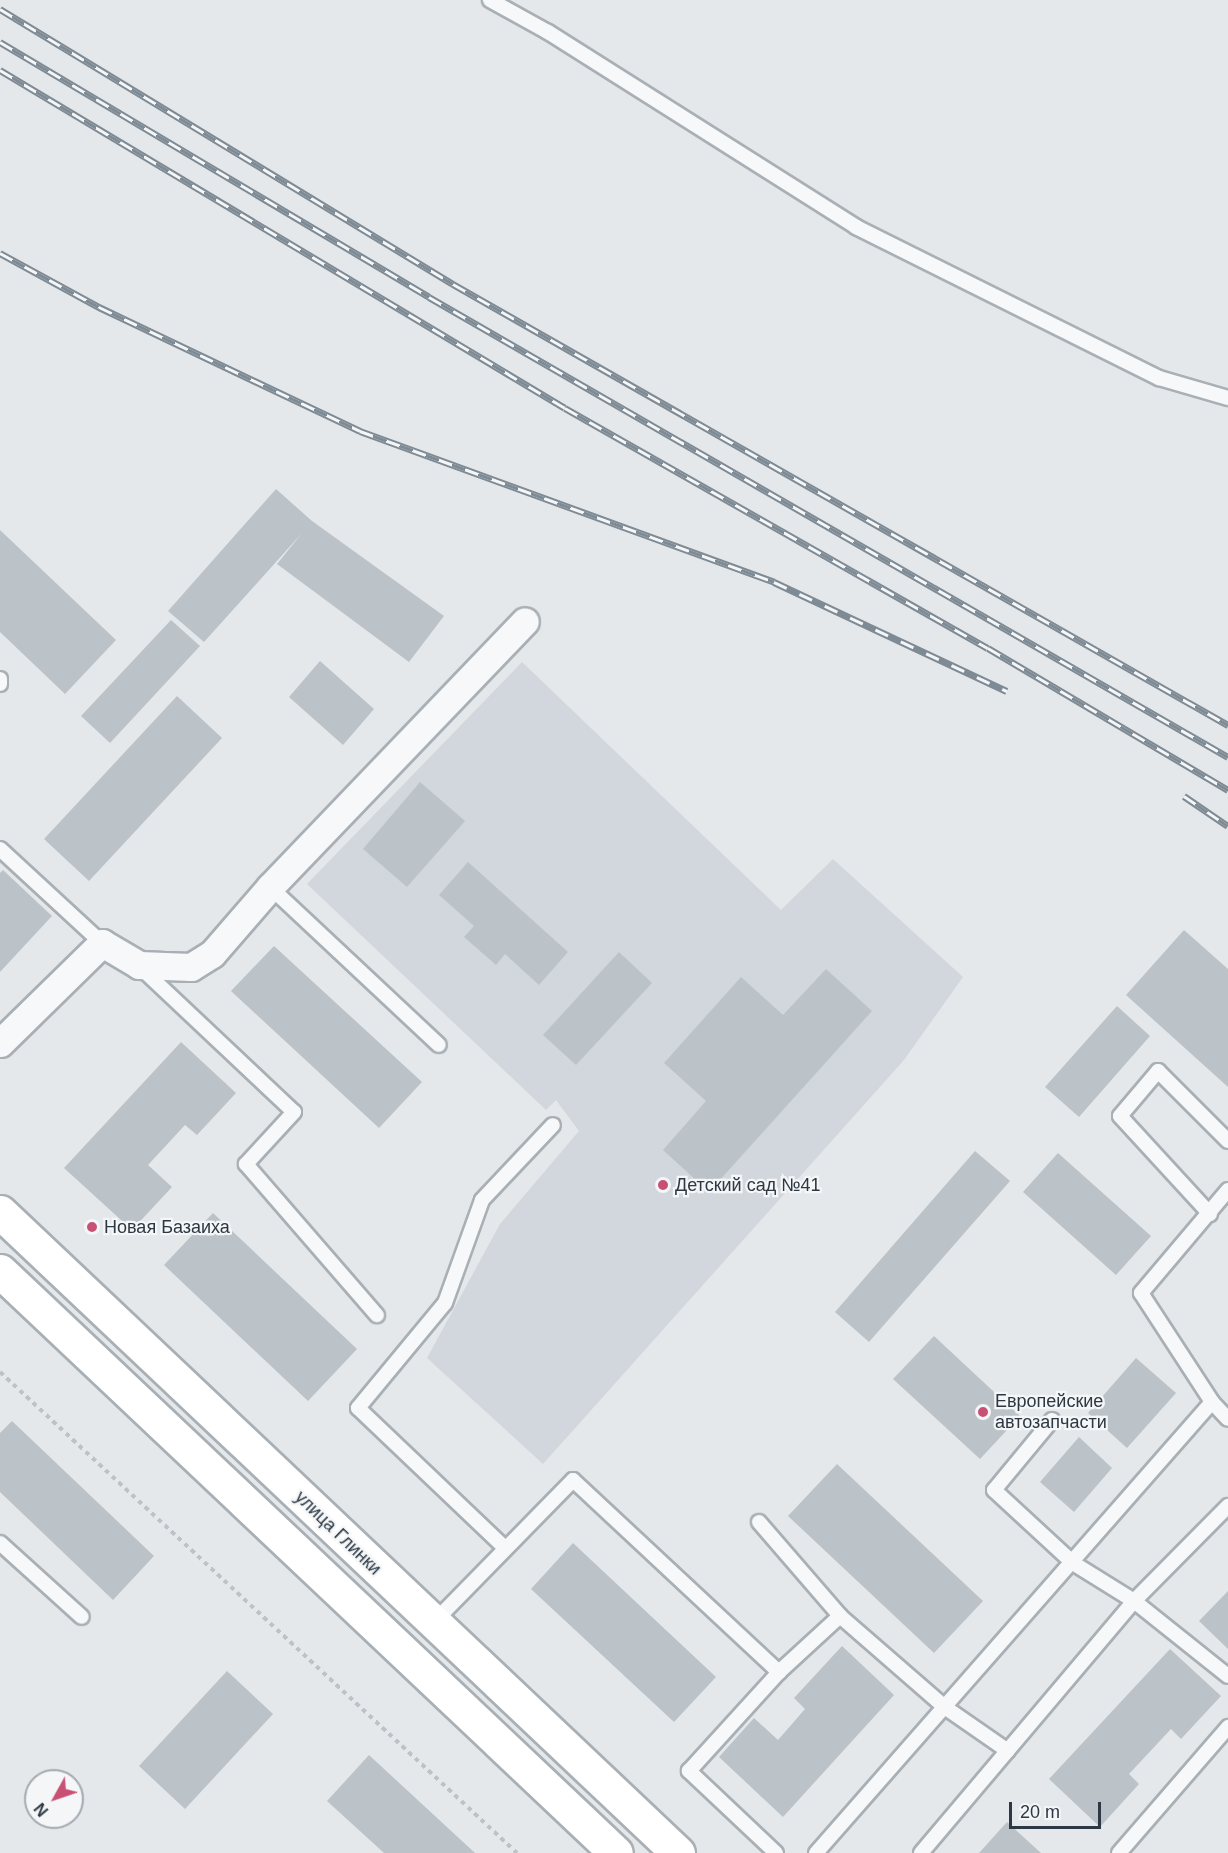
<!DOCTYPE html>
<html>
<head>
<meta charset="utf-8">
<style>
	body { margin:0 }
	#map { position:relative; width:1228px; height:1853px; overflow:hidden; background:#e4e8eb; font-family:Helvetica,sans-serif }
	div>[style] { position:absolute }
	[style*='--x'] { left:calc(var(--x)*1px); top:calc(var(--y)*1px); width:calc(var(--w)*1px); rotate:calc(var(--a)*1deg) }
	.built>* { inset:0; background:#d2d7dd }
	.building>* { inset:0; background:#bbc2c8 }
	.path>* { height:4px; margin-top:-2px; transform-origin:0; background:repeating-linear-gradient(90deg,#bec2c7 0 4.5px,transparent 0 9px) }
	.roads { filter:drop-shadow(2px 0 #a9b0b5) drop-shadow(-2px 0 #a9b0b5) drop-shadow(0 2px #a9b0b5) drop-shadow(0 -2px #a9b0b5) }
	.service>* { height:14px; margin:-7px; padding:0 7px; transform-origin:7px; border-radius:7px; background:#f7f8fa }
	.minor>* { height:27px; margin:-13.5px; padding:0 13.5px; transform-origin:13.5px; border-radius:13.5px; background:#f7f8fa }
	.trunk>* { height:33px; margin:-16.5px; padding:0 16.5px; transform-origin:16.5px; border-radius:16.5px; background:#fff }
	.rail>* { height:7px; margin-top:-3.5px; transform-origin:0; background:repeating-linear-gradient(90deg,#f4f6f8 0 14px,#7e8a94 0 28px); box-sizing:border-box; border-block:2px solid #7e8a94 }
	.dots>* { width:16px; height:16px; translate:-50% -50%; box-sizing:border-box; border:3px solid #f4f6f8; border-radius:50% }
	span { translate:-50% -50%; white-space:nowrap; text-align:center; line-height:1.15; -webkit-text-stroke:4.5px #f4f6f8; paint-order:stroke }
	.poi-label { font-size:18px; color:#2c3843 }
	.left { translate:0 -50%; text-align:left }
	.street-label { font-size:18px; color:#2c3843 }
	.north { position:absolute; left:24px; top:1769px; width:60px; height:60px; box-sizing:border-box; background:#f4f6f8; border:2px solid #a4aab0; border-radius:50%; rotate:230deg; font-size:16px; font-weight:700; line-height:24px; text-align:center; color:#2c3843 }
	.north::after { content:''; display:block; margin:auto; width:21px; height:27px; background:#c95075; clip-path:polygon(50% 0,100% 100%,50% 72%,0 100%) }
	.scale { position:absolute; left:1009px; top:1802px; width:92px; height:27px; box-sizing:border-box; border:3px solid #2c3843; border-top:0; padding-left:8px; font-size:18px; line-height:21px; white-space:nowrap; color:#2c3843; -webkit-text-stroke:4px #f4f6f8; paint-order:stroke }
</style>
</head>
<body>
<div id="map">
	<div class="built">
		<div style="clip-path:polygon(522px 662px,781px 910px,833px 859px,963px 977px,904px 1060px,543px 1464px,427px 1358px,500px 1224px,579px 1131px,556px 1100px,546px 1110px,307px 884px)"></div>
	</div>
	<div class="building">
		<div style="clip-path:polygon(276px 489px,312px 521px,444px 616px,409px 662px,277px 564px,302px 533px,204px 642px,168px 611px)"></div>
		<div style="clip-path:polygon(0 530px,116px 640px,65px 694px,0 632px)"></div>
		<div style="clip-path:polygon(171px 620px,200px 646px,110px 743px,81px 716px)"></div>
		<div style="clip-path:polygon(320px 661px,374px 709px,343px 745px,289px 697px)"></div>
		<div style="clip-path:polygon(177px 696px,222px 738px,89px 881px,44px 839px)"></div>
		<div style="clip-path:polygon(420px 782px,465px 821px,407px 887px,363px 849px)"></div>
		<div style="clip-path:polygon(468px 862px,568px 952px,539px 985px,505px 954px,496px 965px,464px 937px,474px 926px,439px 895px)"></div>
		<div style="clip-path:polygon(3px 870px,52px 916px,0 972px,0 873px)"></div>
		<div style="clip-path:polygon(1184px 930px,1228px 969px,1228px 1087px,1126px 995px)"></div>
		<div style="clip-path:polygon(274px 946px,422px 1082px,379px 1128px,231px 991px)"></div>
		<div style="clip-path:polygon(619px 952px,652px 983px,576px 1065px,543px 1035px)"></div>
		<div style="clip-path:polygon(826px 969px,872px 1011px,709px 1192px,663px 1150px,706px 1101px,664px 1063px,741px 977px,783px 1015px)"></div>
		<div style="clip-path:polygon(1117px 1006px,1150px 1036px,1079px 1117px,1045px 1087px)"></div>
		<div style="clip-path:polygon(181px 1042px,236px 1093px,197px 1135px,185px 1125px,148px 1165px,172px 1187px,132px 1230px,64px 1168px)"></div>
		<div style="clip-path:polygon(975px 1151px,1010px 1181px,869px 1342px,835px 1312px)"></div>
		<div style="clip-path:polygon(1058px 1153px,1151px 1236px,1116px 1275px,1023px 1192px)"></div>
		<div style="clip-path:polygon(213px 1213px,357px 1349px,308px 1401px,164px 1265px)"></div>
		<div style="clip-path:polygon(934px 1336px,1020px 1416px,980px 1459px,893px 1379px)"></div>
		<div style="clip-path:polygon(1136px 1358px,1176px 1393px,1127px 1448px,1088px 1413px)"></div>
		<div style="clip-path:polygon(12px 1421px,154px 1556px,113px 1600px,0 1492px,0 1433px)"></div>
		<div style="clip-path:polygon(1079px 1437px,1112px 1468px,1074px 1512px,1040px 1482px)"></div>
		<div style="clip-path:polygon(837px 1464px,983px 1601px,934px 1653px,788px 1516px)"></div>
		<div style="clip-path:polygon(573px 1543px,716px 1677px,674px 1722px,531px 1589px)"></div>
		<div style="clip-path:polygon(1228px 1591px,1228px 1649px,1199px 1621px)"></div>
		<div style="clip-path:polygon(842px 1646px,894px 1695px,783px 1817px,719px 1757px,754px 1718px,778px 1740px,805px 1709px,794px 1698px)"></div>
		<div style="clip-path:polygon(1170px 1649px,1221px 1696px,1181px 1739px,1171px 1729px,1129px 1774px,1139px 1784px,1100px 1827px,1049px 1779px)"></div>
		<div style="clip-path:polygon(227px 1671px,273px 1714px,185px 1809px,139px 1766px)"></div>
		<div style="clip-path:polygon(369px 1755px,475px 1853px,384px 1853px,327px 1801px)"></div>
		<div style="clip-path:polygon(1007px 1822px,1041px 1853px,979px 1853px)"></div>
	</div>
	<div class="path">
		<div style="--x:0;--y:1372;--w:706;--a:42.93"></div>
	</div>
	<div class="roads">
		<div class="service">
			<div style="--x:490;--y:0;--w:66;--a:28.9"></div>
			<div style="--x:548;--y:32;--w:365;--a:32.3"></div>
			<div style="--x:856;--y:227;--w:339;--a:26.5"></div>
			<div style="--x:1159;--y:378;--w:72;--a:16.2"></div>
			<div style="--x:0;--y:679;--w:5;--a:90"></div>
			<div style="--x:0;--y:849;--w:139;--a:42.7"></div>
			<div style="--x:270;--y:887;--w:231;--a:43.1"></div>
			<div style="--x:141;--y:968;--w:210;--a:43.3"></div>
			<div style="--x:294;--y:1112;--w:71;--a:132.7"></div>
			<div style="--x:246;--y:1164;--w:200;--a:49.1"></div>
			<div style="--x:1228;--y:1190;--w:135;--a:130.2"></div>
			<div style="--x:1141;--y:1293;--w:130;--a:56.9"></div>
			<div style="--x:1212;--y:1402;--w:23;--a:47"></div>
			<div style="--x:1210;--y:1214;--w:133;--a:-132.6"></div>
			<div style="--x:1120;--y:1116;--w:59;--a:-49.8"></div>
			<div style="--x:1158;--y:1071;--w:99;--a:45"></div>
			<div style="--x:1052;--y:1420;--w:91;--a:129.6"></div>
			<div style="--x:994;--y:1490;--w:108;--a:42.7"></div>
			<div style="--x:1073;--y:1563;--w:72;--a:31.9"></div>
			<div style="--x:1134;--y:1601;--w:120;--a:38.6"></div>
			<div style="--x:759;--y:1522;--w:124;--a:49.2"></div>
			<div style="--x:0;--y:1543;--w:110;--a:42.1"></div>
			<div style="--x:505;--y:1548;--w:203;--a:-136.4"></div>
			<div style="--x:358;--y:1408;--w:136;--a:-50.4"></div>
			<div style="--x:445;--y:1303;--w:109;--a:-70.2"></div>
			<div style="--x:482;--y:1200;--w:103;--a:-46.6"></div>
			<div style="--x:433;--y:1623;--w:200;--a:-45.6"></div>
			<div style="--x:573;--y:1480;--w:282;--a:43"></div>
			<div style="--x:779;--y:1672;--w:83;--a:-42.6"></div>
			<div style="--x:840;--y:1616;--w:140;--a:41"></div>
			<div style="--x:946;--y:1708;--w:75;--a:34.7"></div>
			<div style="--x:776;--y:1853;--w:120;--a:-136.7"></div>
			<div style="--x:689;--y:1771;--w:134;--a:-47.7"></div>
			<div style="--x:816;--y:1853;--w:600;--a:-48.72"></div>
			<div style="--x:921;--y:1853;--w:330;--a:-49.8"></div>
			<div style="--x:1134;--y:1601;--w:134;--a:-45.3"></div>
			<div style="--x:1119;--y:1853;--w:167;--a:-49.1"></div>
		</div>
		<div class="minor">
			<div style="--x:0;--y:1043;--w:143;--a:-44.4"></div>
			<div style="--x:102;--y:943;--w:43;--a:30.7"></div>
			<div style="--x:139;--y:965;--w:52;--a:2.2"></div>
			<div style="--x:191;--y:967;--w:25;--a:-32"></div>
			<div style="--x:212;--y:954;--w:89;--a:-49.1"></div>
			<div style="--x:270;--y:887;--w:368;--a:-46.2"></div>
		</div>
		<div class="trunk">
			<div style="--x:0;--y:1212;--w:933;--a:43.39"></div>
			<div style="--x:0;--y:1271;--w:847;--a:43.37"></div>
		</div>
	</div>
	<div class="rail">
		<div style="--x:0;--y:9;--w:530;--a:31.26"></div>
		<div style="--x:453;--y:284;--w:892;--a:29.64"></div>
		<div style="--x:0;--y:42;--w:499;--a:30.7"></div>
		<div style="--x:429;--y:297;--w:922;--a:29.93"></div>
		<div style="--x:0;--y:70;--w:658;--a:30.89"></div>
		<div style="--x:565;--y:408;--w:486;--a:29.6"></div>
		<div style="--x:988;--y:648;--w:279;--a:30.6"></div>
		<div style="--x:0;--y:253;--w:113;--a:28.6"></div>
		<div style="--x:99;--y:307;--w:289;--a:25.4"></div>
		<div style="--x:360;--y:431;--w:441;--a:20"></div>
		<div style="--x:774;--y:582;--w:257;--a:25.1"></div>
		<div style="--x:1184;--y:796;--w:53;--a:34.3"></div>
	</div>
	<div class="dots">
		<div style="left:663px;top:1185px;background:#c95075"></div>
		<div style="left:92px;top:1227px;background:#c95075"></div>
		<div style="left:983px;top:1412px;background:#c95075"></div>
	</div>
	<div class="poi-label">
		<span class="left" style="left:675px;top:1185px">Детский сад №41</span>
		<span class="left" style="left:104px;top:1227px">Новая Базаиха</span>
		<span class="left" style="left:995px;top:1412px">Европейские<br>автозапчасти</span>
	</div>
	<div class="street-label">
		<span style="left:338px;top:1533px;rotate:44deg">улица Глинки</span>
	</div>
	<div class="north">N</div>
	<div class="scale">20 m</div>
</div>
</body>
</html>
